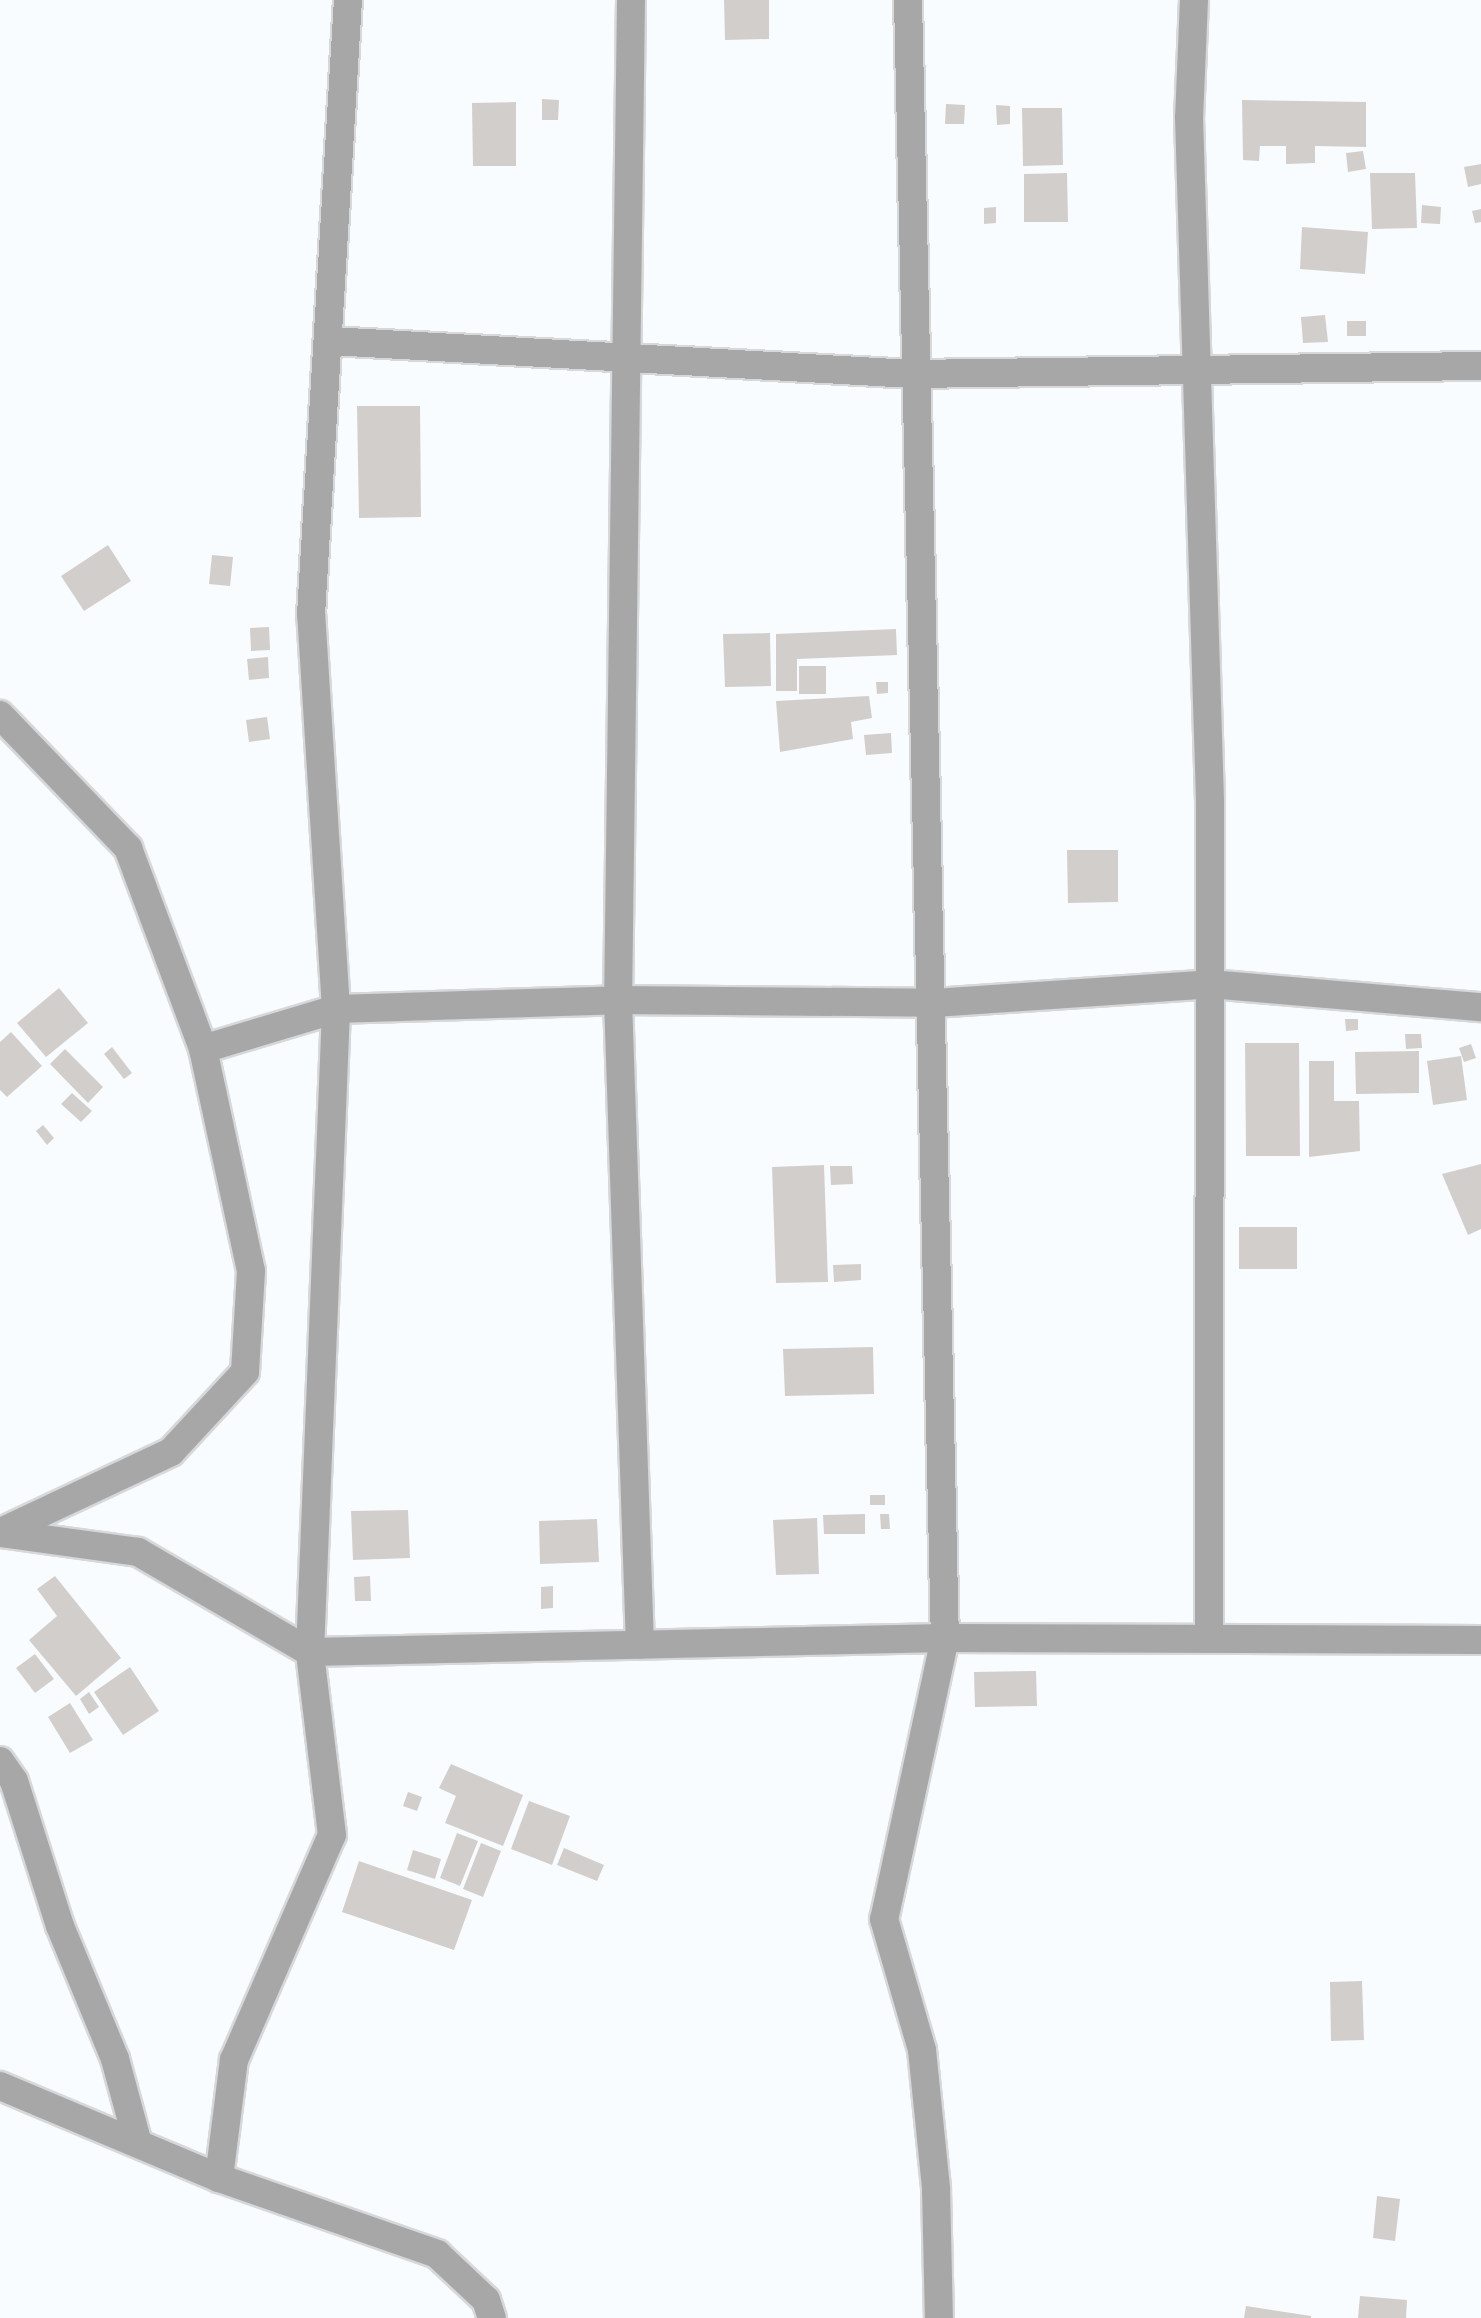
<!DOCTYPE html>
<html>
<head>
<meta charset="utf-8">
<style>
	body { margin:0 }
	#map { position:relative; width:1481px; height:2318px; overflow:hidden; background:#f9fcfe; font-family:Overpass,sans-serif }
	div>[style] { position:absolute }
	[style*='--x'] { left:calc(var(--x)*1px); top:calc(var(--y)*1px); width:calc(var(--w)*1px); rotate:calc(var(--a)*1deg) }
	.building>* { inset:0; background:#d2cecc }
	.roads { filter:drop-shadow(2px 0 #d6d8da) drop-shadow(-2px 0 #d6d8da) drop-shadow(0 2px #d6d8da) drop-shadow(0 -2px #d6d8da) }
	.minor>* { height:28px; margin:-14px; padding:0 14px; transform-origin:14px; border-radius:14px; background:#a8a7a8 }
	span { translate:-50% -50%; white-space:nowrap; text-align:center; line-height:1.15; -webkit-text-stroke:10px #fff; paint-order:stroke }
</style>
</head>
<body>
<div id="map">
	<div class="building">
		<div style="clip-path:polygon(724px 0,769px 0,769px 39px,725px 40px)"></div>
		<div style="clip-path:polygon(542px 99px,559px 100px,558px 120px,542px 120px)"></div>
		<div style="clip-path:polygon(1242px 100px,1366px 102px,1366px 147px,1315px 146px,1315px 163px,1286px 164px,1286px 146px,1260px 146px,1259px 161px,1243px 160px)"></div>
		<div style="clip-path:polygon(516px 102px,516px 166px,473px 166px,472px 103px)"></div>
		<div style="clip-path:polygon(946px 104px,965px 105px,964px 124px,945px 124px)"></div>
		<div style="clip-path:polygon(996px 105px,1010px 106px,1010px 124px,997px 125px)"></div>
		<div style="clip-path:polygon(1022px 108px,1062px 108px,1063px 165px,1023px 166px)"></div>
		<div style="clip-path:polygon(1363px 151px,1366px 169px,1348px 172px,1346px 153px)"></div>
		<div style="clip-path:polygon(1481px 164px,1481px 184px,1468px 187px,1464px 167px)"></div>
		<div style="clip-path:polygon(1067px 173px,1068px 222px,1024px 222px,1024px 174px)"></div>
		<div style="clip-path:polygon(1370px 173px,1415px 173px,1417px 228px,1372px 229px)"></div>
		<div style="clip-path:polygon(1422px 205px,1441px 207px,1440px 224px,1421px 223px)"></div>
		<div style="clip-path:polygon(996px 207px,996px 223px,984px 224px,984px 208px)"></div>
		<div style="clip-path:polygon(1481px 209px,1481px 222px,1475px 223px,1472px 211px)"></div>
		<div style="clip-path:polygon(1302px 227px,1368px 232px,1365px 274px,1300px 269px)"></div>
		<div style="clip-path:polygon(1325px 315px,1328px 342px,1303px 343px,1301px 317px)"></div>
		<div style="clip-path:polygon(1347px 321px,1366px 321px,1366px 336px,1347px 336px)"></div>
		<div style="clip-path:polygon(357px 406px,420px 406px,421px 517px,359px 518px)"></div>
		<div style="clip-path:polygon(108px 545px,131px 581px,84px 611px,61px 576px)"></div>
		<div style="clip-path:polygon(212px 555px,233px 557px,230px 586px,209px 584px)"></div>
		<div style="clip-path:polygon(269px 627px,270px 650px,251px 651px,250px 628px)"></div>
		<div style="clip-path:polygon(896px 629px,897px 655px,797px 659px,797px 691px,776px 691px,776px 634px)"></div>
		<div style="clip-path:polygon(770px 633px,771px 686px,725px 687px,723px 634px)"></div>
		<div style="clip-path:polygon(268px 657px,269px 678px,249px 680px,247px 659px)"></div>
		<div style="clip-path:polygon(799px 666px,826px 666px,826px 694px,799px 694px)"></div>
		<div style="clip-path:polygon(876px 682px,888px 682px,888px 693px,877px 694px)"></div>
		<div style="clip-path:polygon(869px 696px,872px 718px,851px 722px,853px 739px,780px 752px,776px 701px)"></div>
		<div style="clip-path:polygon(267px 717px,270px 739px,249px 742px,246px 720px)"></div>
		<div style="clip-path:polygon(891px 733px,892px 753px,866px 755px,864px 735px)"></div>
		<div style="clip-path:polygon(1067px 850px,1118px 850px,1118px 902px,1068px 903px)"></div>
		<div style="clip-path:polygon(59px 988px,88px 1023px,46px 1057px,17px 1023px)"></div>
		<div style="clip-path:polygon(1345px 1019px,1358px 1019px,1358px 1030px,1346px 1031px)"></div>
		<div style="clip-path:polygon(11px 1032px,42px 1066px,7px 1097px,0 1090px,0 1042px)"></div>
		<div style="clip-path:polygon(1405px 1034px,1421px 1034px,1422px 1048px,1406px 1049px)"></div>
		<div style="clip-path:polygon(1245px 1043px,1299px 1043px,1300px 1156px,1246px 1156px)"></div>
		<div style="clip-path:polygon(1471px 1044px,1476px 1058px,1464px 1062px,1459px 1048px)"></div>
		<div style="clip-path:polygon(112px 1047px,132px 1073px,124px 1079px,104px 1054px)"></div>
		<div style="clip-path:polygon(65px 1049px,103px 1087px,88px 1103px,50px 1064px)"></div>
		<div style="clip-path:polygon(1419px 1051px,1419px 1093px,1356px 1094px,1355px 1052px)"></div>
		<div style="clip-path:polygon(1461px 1056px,1467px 1100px,1433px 1105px,1427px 1061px)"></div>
		<div style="clip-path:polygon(1309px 1061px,1334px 1061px,1334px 1101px,1359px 1101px,1360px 1151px,1309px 1157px)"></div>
		<div style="clip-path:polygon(72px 1093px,92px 1111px,81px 1122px,61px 1104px)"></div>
		<div style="clip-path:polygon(43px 1125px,54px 1138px,47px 1145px,36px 1131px)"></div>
		<div style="clip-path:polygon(1481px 1164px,1481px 1229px,1468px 1235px,1442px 1174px)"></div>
		<div style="clip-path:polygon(824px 1165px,828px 1282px,776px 1283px,772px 1167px)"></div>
		<div style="clip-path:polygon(830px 1166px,852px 1166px,853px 1184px,831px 1185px)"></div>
		<div style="clip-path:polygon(1239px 1227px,1297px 1227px,1297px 1269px,1239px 1269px)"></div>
		<div style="clip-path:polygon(861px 1264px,861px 1280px,834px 1282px,833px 1265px)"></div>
		<div style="clip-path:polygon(873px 1347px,874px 1394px,785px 1396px,783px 1349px)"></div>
		<div style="clip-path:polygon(870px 1495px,885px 1495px,885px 1505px,870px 1505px)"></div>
		<div style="clip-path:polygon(408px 1510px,410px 1558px,353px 1560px,351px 1511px)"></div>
		<div style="clip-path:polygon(865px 1514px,865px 1534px,824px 1534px,823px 1515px)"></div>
		<div style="clip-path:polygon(880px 1514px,889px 1514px,890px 1529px,881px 1529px)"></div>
		<div style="clip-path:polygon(817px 1518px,819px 1574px,776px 1575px,773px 1520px)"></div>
		<div style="clip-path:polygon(597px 1519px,599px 1562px,540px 1564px,539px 1521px)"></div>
		<div style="clip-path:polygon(55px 1576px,121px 1658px,76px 1696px,29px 1640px,57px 1616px,37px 1589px)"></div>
		<div style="clip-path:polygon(370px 1576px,371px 1601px,355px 1601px,354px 1577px)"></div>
		<div style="clip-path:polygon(553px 1586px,553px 1608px,541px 1609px,541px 1587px)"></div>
		<div style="clip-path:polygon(35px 1654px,54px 1679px,35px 1693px,16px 1668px)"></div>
		<div style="clip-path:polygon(130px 1667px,159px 1711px,123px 1735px,94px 1692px)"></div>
		<div style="clip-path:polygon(1036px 1671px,1037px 1706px,975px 1707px,974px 1672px)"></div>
		<div style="clip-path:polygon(89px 1692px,99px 1707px,89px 1714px,80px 1699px)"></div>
		<div style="clip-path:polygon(70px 1703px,93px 1740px,70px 1753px,48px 1717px)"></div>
		<div style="clip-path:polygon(451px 1764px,523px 1795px,503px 1846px,445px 1823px,456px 1796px,439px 1788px)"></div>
		<div style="clip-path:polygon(408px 1792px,422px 1797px,417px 1811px,403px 1806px)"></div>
		<div style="clip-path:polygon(529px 1801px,570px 1816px,552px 1865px,511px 1849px)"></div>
		<div style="clip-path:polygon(457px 1833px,478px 1841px,460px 1886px,440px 1878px)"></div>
		<div style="clip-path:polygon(481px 1843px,501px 1851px,483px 1897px,463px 1889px)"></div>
		<div style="clip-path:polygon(564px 1848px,604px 1865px,597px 1881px,557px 1865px)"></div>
		<div style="clip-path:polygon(413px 1850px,441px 1859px,435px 1879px,407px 1870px)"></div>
		<div style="clip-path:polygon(359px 1861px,472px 1900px,454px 1950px,342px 1912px)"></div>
		<div style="clip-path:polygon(1362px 1981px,1364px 2040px,1331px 2041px,1330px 1982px)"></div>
		<div style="clip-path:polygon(1377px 2196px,1400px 2199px,1395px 2241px,1373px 2238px)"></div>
		<div style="clip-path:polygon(1360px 2296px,1407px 2300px,1406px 2318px,1358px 2318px)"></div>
		<div style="clip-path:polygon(1246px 2306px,1311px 2316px,1311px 2318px,1244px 2318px)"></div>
	</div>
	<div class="roads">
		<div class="minor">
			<div style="--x:631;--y:0;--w:1000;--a:90.74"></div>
			<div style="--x:618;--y:1000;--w:645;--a:88.05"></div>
			<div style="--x:908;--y:0;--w:1638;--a:88.71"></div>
			<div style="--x:945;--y:1638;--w:288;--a:102.2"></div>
			<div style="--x:884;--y:1919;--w:136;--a:73.8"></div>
			<div style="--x:922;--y:2050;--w:140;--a:84.2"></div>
			<div style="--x:936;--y:2189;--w:129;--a:88.7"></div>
			<div style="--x:1194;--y:0;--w:117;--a:92.4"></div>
			<div style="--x:1189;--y:117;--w:684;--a:88.24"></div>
			<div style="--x:1210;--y:801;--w:834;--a:90.07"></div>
			<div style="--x:331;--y:341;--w:582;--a:3.25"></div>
			<div style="--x:912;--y:374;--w:569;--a:-0.81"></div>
			<div style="--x:0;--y:715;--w:185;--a:46.1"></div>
			<div style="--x:128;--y:848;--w:215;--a:69.5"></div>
			<div style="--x:203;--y:1049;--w:227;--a:77.8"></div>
			<div style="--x:251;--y:1271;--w:101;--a:93.4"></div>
			<div style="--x:245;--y:1372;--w:109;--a:132.8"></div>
			<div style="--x:171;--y:1452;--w:186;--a:154.8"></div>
			<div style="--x:203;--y:1049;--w:139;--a:-16.7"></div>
			<div style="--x:336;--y:1009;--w:282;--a:-1.8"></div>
			<div style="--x:618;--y:1000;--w:316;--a:0.5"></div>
			<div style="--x:934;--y:1003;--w:277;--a:-3.9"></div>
			<div style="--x:1210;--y:984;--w:272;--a:4.9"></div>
			<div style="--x:0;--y:1533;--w:139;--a:7.8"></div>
			<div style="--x:138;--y:1552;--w:199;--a:30.2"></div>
			<div style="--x:310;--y:1652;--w:635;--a:-1.26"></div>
			<div style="--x:945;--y:1638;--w:536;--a:0.21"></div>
			<div style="--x:0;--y:1761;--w:24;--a:55"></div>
			<div style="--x:14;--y:1781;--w:152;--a:72.4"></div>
			<div style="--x:60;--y:1926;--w:144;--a:67.5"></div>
			<div style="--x:115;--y:2059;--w:84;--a:74.8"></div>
			<div style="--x:0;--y:2086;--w:238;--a:22.8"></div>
			<div style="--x:219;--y:2178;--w:231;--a:19.2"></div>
			<div style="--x:437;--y:2254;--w:67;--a:43.2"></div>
			<div style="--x:486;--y:2300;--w:19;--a:72"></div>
			<div style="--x:219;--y:2178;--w:119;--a:-82.8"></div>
			<div style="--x:234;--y:2060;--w:245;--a:-66.5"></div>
			<div style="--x:332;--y:1835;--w:184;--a:-96.9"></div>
			<div style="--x:310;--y:1652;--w:644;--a:-87.68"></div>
			<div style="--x:336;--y:1009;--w:395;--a:-93.6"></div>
			<div style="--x:311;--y:615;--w:616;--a:-86.56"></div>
		</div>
	</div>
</div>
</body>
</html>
